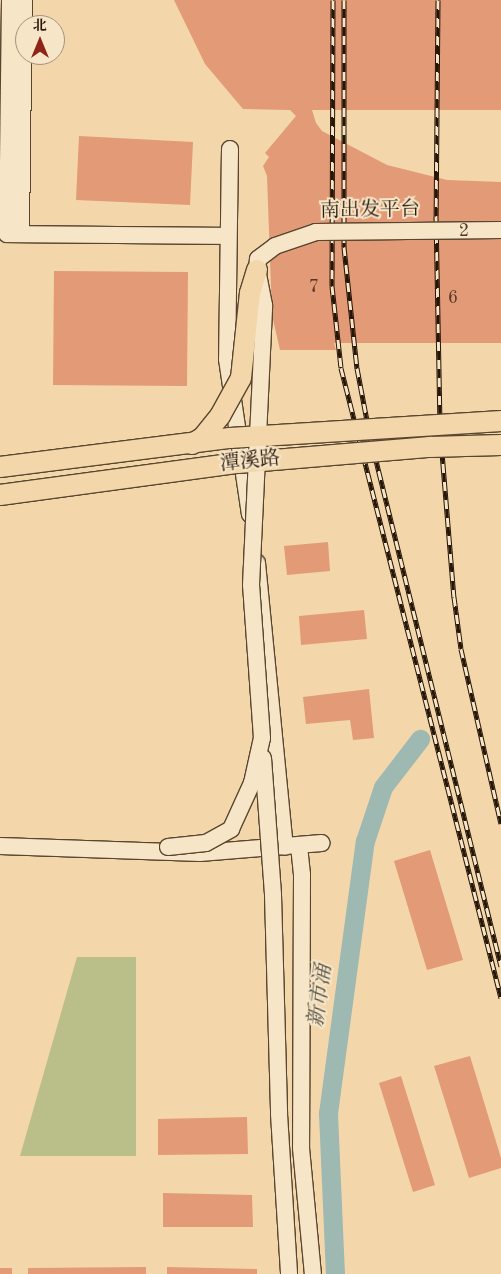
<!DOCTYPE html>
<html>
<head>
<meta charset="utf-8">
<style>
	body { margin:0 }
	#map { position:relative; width:501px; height:1274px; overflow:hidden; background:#f3d7aa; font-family:"Old Standard TT","Noto Serif SC",serif }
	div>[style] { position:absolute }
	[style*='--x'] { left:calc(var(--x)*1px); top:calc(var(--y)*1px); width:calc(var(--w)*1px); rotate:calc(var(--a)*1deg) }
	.green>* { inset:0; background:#babe88 }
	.river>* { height:19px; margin:-9.5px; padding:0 9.5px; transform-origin:9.5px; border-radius:9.5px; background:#9eb8b2 }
	.building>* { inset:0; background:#e29a77 }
	.roads { filter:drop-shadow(1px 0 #584630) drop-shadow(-1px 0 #584630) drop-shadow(0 1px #584630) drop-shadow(0 -1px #584630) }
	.minor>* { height:16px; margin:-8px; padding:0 8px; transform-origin:8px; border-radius:8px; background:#f7e5c8 }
	.rail>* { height:5px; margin-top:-2.5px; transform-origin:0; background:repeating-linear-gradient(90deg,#f7e5c8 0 9px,#251608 0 18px); box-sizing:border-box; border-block:1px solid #251608 }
	.bridges { filter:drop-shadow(1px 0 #584630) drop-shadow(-1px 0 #584630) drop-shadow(0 1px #584630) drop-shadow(0 -1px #584630) }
	.minor-bridge>* { height:16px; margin:-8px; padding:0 8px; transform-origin:8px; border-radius:8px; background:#f7e5c8 }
	.major-bridge>* { height:20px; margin:-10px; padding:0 10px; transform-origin:10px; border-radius:10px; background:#f3d7aa }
	span { translate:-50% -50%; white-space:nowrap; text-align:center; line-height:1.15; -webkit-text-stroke:4px #f7e5c8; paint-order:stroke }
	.number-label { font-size:18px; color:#543724 }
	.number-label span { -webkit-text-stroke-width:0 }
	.street-label { font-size:20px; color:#251608 }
	.water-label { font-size:21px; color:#4f4f44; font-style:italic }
	.north { position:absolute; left:15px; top:15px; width:50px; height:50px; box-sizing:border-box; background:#f7e5c8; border:1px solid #a3927b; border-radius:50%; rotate:0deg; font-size:14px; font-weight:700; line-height:20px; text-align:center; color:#251608 }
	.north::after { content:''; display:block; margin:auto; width:18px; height:22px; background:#8f2418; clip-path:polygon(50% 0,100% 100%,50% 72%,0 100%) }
</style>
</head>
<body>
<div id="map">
	<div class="green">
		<div style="clip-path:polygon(77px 957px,136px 957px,136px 1156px,20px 1156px)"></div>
	</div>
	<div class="river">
		<div style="--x:335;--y:1274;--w:161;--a:-92.5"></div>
		<div style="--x:328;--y:1113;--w:275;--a:-82.3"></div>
		<div style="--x:365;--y:841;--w:57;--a:-71.6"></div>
		<div style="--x:383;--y:787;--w:61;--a:-52.4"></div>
	</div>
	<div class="building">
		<div style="clip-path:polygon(174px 0,501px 0,501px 110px,312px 110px,316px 123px,322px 131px,387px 165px,447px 180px,501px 182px,501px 343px,334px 343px,336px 350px,280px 350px,272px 315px,267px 176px,263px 166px,269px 157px,265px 153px,296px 116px,290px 110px,243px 109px,205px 64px)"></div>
		<div style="clip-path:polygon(79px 136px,193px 142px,190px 205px,76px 200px)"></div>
		<div style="clip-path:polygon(54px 271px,188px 272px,187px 386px,53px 385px)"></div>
		<div style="clip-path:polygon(328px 542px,330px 571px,287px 575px,284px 546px)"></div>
		<div style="clip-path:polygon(364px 610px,367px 639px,301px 645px,299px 616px)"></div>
		<div style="clip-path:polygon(369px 689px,374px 738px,353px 740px,350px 720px,306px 724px,303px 697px)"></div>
		<div style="clip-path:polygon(430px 850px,463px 960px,427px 970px,394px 861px)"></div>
		<div style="clip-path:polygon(470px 1056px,501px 1158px,501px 1168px,469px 1178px,434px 1066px)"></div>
		<div style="clip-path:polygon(401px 1076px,435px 1185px,413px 1192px,379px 1083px)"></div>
		<div style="clip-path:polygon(247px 1117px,248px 1154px,158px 1155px,158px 1119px)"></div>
		<div style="clip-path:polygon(163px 1193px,252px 1195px,253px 1227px,163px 1227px)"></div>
		<div style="clip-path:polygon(146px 1267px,146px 1274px,28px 1274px,28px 1268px)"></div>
		<div style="clip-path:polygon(167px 1267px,257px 1269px,257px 1274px,167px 1274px)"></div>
		<div style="clip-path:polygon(0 1268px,12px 1268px,12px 1274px,0 1274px)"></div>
	</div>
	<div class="roads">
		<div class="minor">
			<div style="--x:10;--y:0;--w:234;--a:90.7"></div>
			<div style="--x:7;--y:234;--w:221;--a:0.5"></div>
			<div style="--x:230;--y:149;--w:210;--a:90.8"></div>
			<div style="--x:227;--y:359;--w:157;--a:81.6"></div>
			<div style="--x:21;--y:234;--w:234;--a:-89.3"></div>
			<div style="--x:257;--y:563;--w:285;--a:84.4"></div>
			<div style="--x:0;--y:846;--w:200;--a:2"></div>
			<div style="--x:200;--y:853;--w:122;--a:-4.7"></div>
			<div style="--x:299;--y:846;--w:29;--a:84"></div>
			<div style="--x:302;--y:875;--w:273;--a:90.2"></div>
			<div style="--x:301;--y:1148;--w:127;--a:84.6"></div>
		</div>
	</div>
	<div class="rail">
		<div style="--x:333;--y:0;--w:286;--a:90.2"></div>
		<div style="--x:332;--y:286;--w:82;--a:83.7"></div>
		<div style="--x:341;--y:368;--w:650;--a:75.75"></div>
		<div style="--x:344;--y:0;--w:247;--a:90"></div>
		<div style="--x:344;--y:247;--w:122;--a:83.9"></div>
		<div style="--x:357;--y:368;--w:69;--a:79.2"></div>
		<div style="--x:370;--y:436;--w:546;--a:76.12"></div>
		<div style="--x:438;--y:0;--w:216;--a:90.5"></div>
		<div style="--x:436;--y:216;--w:212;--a:88.9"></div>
		<div style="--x:440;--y:428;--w:170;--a:85.3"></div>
		<div style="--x:454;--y:597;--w:52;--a:82.3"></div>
		<div style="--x:461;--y:649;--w:179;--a:77.1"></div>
	</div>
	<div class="bridges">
		<div class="minor-bridge">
			<div style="--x:263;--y:758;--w:137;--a:85.8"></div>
			<div style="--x:273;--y:895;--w:219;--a:88.4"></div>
			<div style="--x:279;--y:1114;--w:160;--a:86.4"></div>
			<div style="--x:168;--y:847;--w:38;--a:-6"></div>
			<div style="--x:206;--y:843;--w:29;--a:-29"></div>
			<div style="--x:231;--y:829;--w:51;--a:-65.5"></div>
			<div style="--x:252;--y:783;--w:46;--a:-77.5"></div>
			<div style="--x:262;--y:738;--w:153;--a:-94.1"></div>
			<div style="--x:251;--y:585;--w:280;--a:-87.3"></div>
			<div style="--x:264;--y:305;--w:36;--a:-101"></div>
			<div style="--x:257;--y:270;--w:11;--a:-85"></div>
			<div style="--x:258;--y:259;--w:21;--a:-37"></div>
			<div style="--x:275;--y:246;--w:43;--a:-18.9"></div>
			<div style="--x:316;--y:232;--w:185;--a:-0.6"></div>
		</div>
		<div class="major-bridge">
			<div style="--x:192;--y:444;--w:13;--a:-32"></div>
			<div style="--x:203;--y:437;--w:27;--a:-51"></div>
			<div style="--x:220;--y:416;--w:43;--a:-61.1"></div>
			<div style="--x:241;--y:378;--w:85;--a:-84"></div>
			<div style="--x:250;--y:293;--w:24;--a:-73"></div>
			<div style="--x:0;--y:467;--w:232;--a:-7.2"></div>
			<div style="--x:230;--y:438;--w:272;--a:-3.6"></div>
			<div style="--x:0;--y:495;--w:240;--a:-7.7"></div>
			<div style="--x:238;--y:463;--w:193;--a:-4.8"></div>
			<div style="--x:430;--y:447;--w:71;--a:-1.6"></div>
		</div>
	</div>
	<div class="number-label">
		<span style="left:464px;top:231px">2</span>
		<span style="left:314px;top:287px">7</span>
		<span style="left:453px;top:298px">6</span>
	</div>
	<div class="street-label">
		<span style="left:370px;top:211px;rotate:-1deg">南出发平台</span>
		<span style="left:250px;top:462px;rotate:-6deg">潭溪路</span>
	</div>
	<div class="water-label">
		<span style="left:321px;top:996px;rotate:-82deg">新市涌</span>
	</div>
	<div class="north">北</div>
</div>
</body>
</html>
